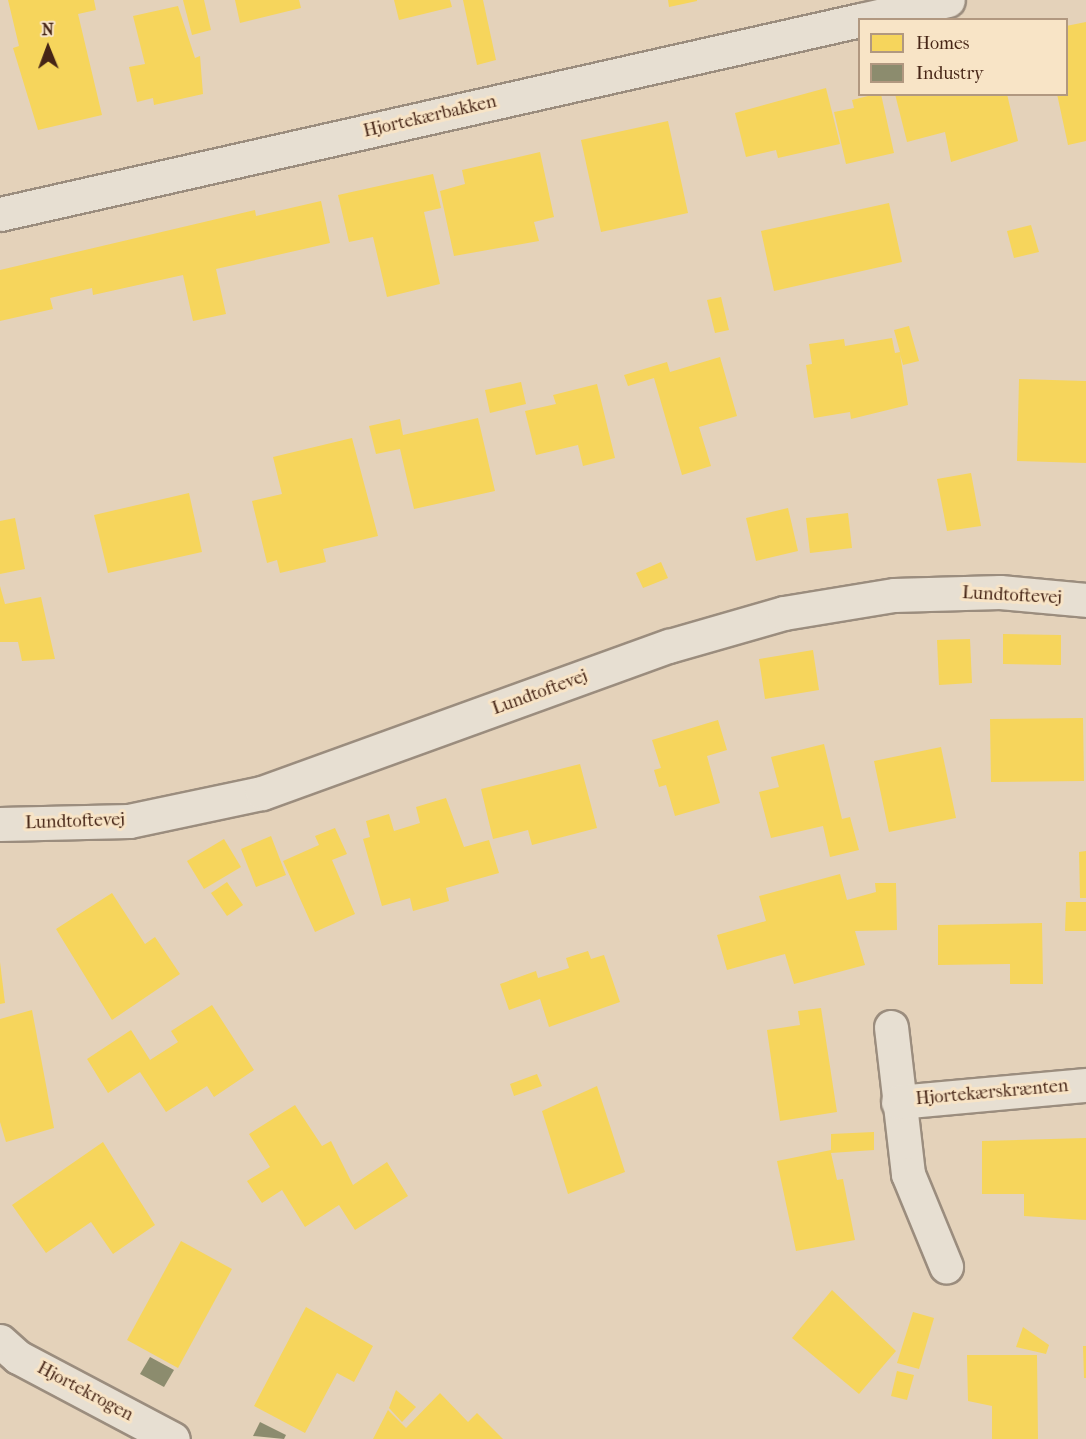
<!DOCTYPE html>
<html>
<head>
<meta charset="utf-8">
<style>
	body { margin:0 }
	#map { position:relative; width:1086px; height:1439px; overflow:hidden; background:#e4d2ba; font-family:"IM FELL French Canon",serif }
	div>[style] { position:absolute }
	[style*='--x'] { left:calc(var(--x)*1px); top:calc(var(--y)*1px); width:calc(var(--w)*1px); rotate:calc(var(--a)*1deg) }
	.homes>* { inset:0; background:#f6d55c }
	.industry>* { inset:0; background:#8c8c6e }
	.roads { filter:drop-shadow(2px 0 #9b8d7e) drop-shadow(-2px 0 #9b8d7e) drop-shadow(0 2px #9b8d7e) drop-shadow(0 -2px #9b8d7e) }
	.minor>* { height:33px; margin:-16.5px; padding:0 16.5px; transform-origin:16.5px; border-radius:16.5px; background:#e7dfd2 }
	span { translate:-50% -50%; white-space:nowrap; text-align:center; line-height:1.15; -webkit-text-stroke:6px #f8e4c6; paint-order:stroke }
	.street-label { font-size:18px; color:#462516 }
	.legend { position:absolute; left:858px; top:18px; width:210px; height:78px; box-sizing:border-box; background:#f8e4c6; border:2px solid #b19880; margin:0; padding:8px 10px; list-style:none; font-size:18px; color:#462516 }
	.legend li { display:flex; align-items:center; gap:12px; height:30px }
	.legend b { width:30px; border:2px solid #b19880 }
	.north { position:absolute; left:18px; top:18px; width:60px; height:60px; -webkit-text-stroke:4px #f8e4c6; paint-order:stroke; rotate:359deg; font-size:16px; font-weight:700; line-height:24px; text-align:center; color:#462516 }
	.north::after { content:''; display:block; margin:auto; width:21px; height:27px; background:#462516; clip-path:polygon(50% 0,100% 100%,50% 72%,0 100%) }
</style>
</head>
<body>
<div id="map">
	<div class="homes">
		<div style="clip-path:polygon(8px 0,94px 0,96px 10px,78px 14px,102px 115px,38px 130px,13px 48px,19px 46px)"></div>
		<div style="clip-path:polygon(183px 0,204px 0,211px 30px,192px 35px)"></div>
		<div style="clip-path:polygon(235px 0,299px 0,301px 8px,240px 23px)"></div>
		<div style="clip-path:polygon(394px 0,450px 0,452px 7px,399px 20px)"></div>
		<div style="clip-path:polygon(463px 0,483px 0,496px 60px,477px 65px)"></div>
		<div style="clip-path:polygon(668px 0,697px 0,697px 1px,669px 7px)"></div>
		<div style="clip-path:polygon(178px 6px,195px 58px,200px 56px,203px 94px,154px 105px,153px 98px,137px 102px,129px 67px,145px 64px,133px 16px)"></div>
		<div style="clip-path:polygon(1086px 22px,1086px 141px,1068px 145px,1057px 94px,1066px 94px,1066px 26px)"></div>
		<div style="clip-path:polygon(826px 88px,840px 144px,778px 158px,776px 150px,746px 157px,735px 113px)"></div>
		<div style="clip-path:polygon(876px 94px,881px 94px,894px 153px,846px 164px,834px 112px,854px 108px,852px 100px)"></div>
		<div style="clip-path:polygon(895px 94px,1007px 94px,1018px 141px,951px 162px,945px 132px,907px 142px)"></div>
		<div style="clip-path:polygon(668px 121px,688px 213px,601px 232px,581px 140px)"></div>
		<div style="clip-path:polygon(540px 152px,554px 217px,534px 222px,539px 241px,454px 256px,440px 191px,465px 184px,462px 170px)"></div>
		<div style="clip-path:polygon(433px 174px,441px 208px,424px 212px,440px 284px,387px 297px,373px 237px,349px 242px,338px 195px)"></div>
		<div style="clip-path:polygon(321px 201px,330px 243px,216px 269px,226px 314px,193px 321px,183px 275px,93px 295px,92px 288px,50px 298px,53px 309px,0 321px,0 270px,255px 210px,256px 216px)"></div>
		<div style="clip-path:polygon(889px 203px,902px 262px,774px 291px,761px 231px)"></div>
		<div style="clip-path:polygon(1031px 225px,1039px 252px,1014px 258px,1007px 231px)"></div>
		<div style="clip-path:polygon(721px 297px,729px 330px,715px 333px,707px 300px)"></div>
		<div style="clip-path:polygon(909px 326px,919px 361px,903px 365px,900px 354px,908px 405px,851px 419px,850px 412px,814px 418px,806px 365px,812px 364px,809px 344px,844px 339px,845px 346px,892px 338px,895px 353px,900px 352px,894px 330px)"></div>
		<div style="clip-path:polygon(720px 357px,737px 416px,699px 427px,711px 466px,682px 475px,654px 378px,628px 386px,624px 375px,667px 362px,670px 372px)"></div>
		<div style="clip-path:polygon(1019px 379px,1086px 381px,1086px 463px,1017px 461px)"></div>
		<div style="clip-path:polygon(521px 382px,526px 404px,490px 413px,485px 390px)"></div>
		<div style="clip-path:polygon(597px 384px,615px 458px,583px 466px,578px 445px,536px 455px,525px 411px,556px 404px,553px 395px)"></div>
		<div style="clip-path:polygon(478px 418px,495px 491px,414px 509px,400px 449px,376px 454px,369px 426px,400px 419px,403px 435px)"></div>
		<div style="clip-path:polygon(352px 438px,378px 536px,323px 549px,326px 562px,280px 573px,277px 560px,267px 563px,252px 501px,282px 494px,273px 457px)"></div>
		<div style="clip-path:polygon(971px 473px,981px 526px,947px 531px,937px 479px)"></div>
		<div style="clip-path:polygon(189px 493px,202px 552px,108px 573px,94px 515px)"></div>
		<div style="clip-path:polygon(788px 508px,798px 551px,756px 561px,746px 518px)"></div>
		<div style="clip-path:polygon(848px 513px,852px 548px,810px 553px,806px 518px)"></div>
		<div style="clip-path:polygon(15px 518px,25px 569px,0 574px,0 521px)"></div>
		<div style="clip-path:polygon(661px 562px,668px 578px,643px 588px,636px 573px)"></div>
		<div style="clip-path:polygon(0 586px,5px 604px,41px 597px,55px 659px,22px 661px,18px 642px,0 642px)"></div>
		<div style="clip-path:polygon(1003px 634px,1061px 635px,1061px 665px,1003px 664px)"></div>
		<div style="clip-path:polygon(970px 639px,972px 683px,939px 685px,937px 640px)"></div>
		<div style="clip-path:polygon(813px 650px,819px 690px,765px 699px,759px 659px)"></div>
		<div style="clip-path:polygon(1083px 718px,1084px 781px,991px 782px,990px 719px)"></div>
		<div style="clip-path:polygon(718px 720px,727px 750px,707px 756px,720px 803px,675px 816px,666px 785px,659px 787px,654px 770px,661px 768px,652px 740px)"></div>
		<div style="clip-path:polygon(824px 744px,842px 819px,850px 817px,859px 850px,830px 857px,823px 826px,771px 838px,759px 792px,779px 787px,771px 757px)"></div>
		<div style="clip-path:polygon(941px 747px,956px 818px,889px 832px,874px 761px)"></div>
		<div style="clip-path:polygon(580px 764px,597px 828px,532px 845px,528px 830px,493px 839px,481px 789px)"></div>
		<div style="clip-path:polygon(446px 798px,464px 847px,489px 840px,499px 873px,446px 888px,449px 901px,413px 911px,410px 898px,382px 906px,363px 839px,370px 837px,366px 821px,389px 814px,394px 831px,420px 823px,416px 807px)"></div>
		<div style="clip-path:polygon(335px 828px,347px 854px,332px 860px,355px 914px,315px 932px,283px 861px,319px 845px,315px 836px)"></div>
		<div style="clip-path:polygon(271px 836px,286px 875px,256px 887px,241px 849px)"></div>
		<div style="clip-path:polygon(224px 839px,241px 867px,204px 889px,187px 861px)"></div>
		<div style="clip-path:polygon(1086px 851px,1086px 898px,1080px 898px,1079px 852px)"></div>
		<div style="clip-path:polygon(840px 874px,847px 900px,876px 892px,875px 883px,896px 883px,897px 930px,855px 931px,865px 965px,794px 984px,785px 954px,727px 970px,717px 935px,766px 921px,759px 896px)"></div>
		<div style="clip-path:polygon(227px 882px,243px 905px,227px 916px,211px 893px)"></div>
		<div style="clip-path:polygon(112px 893px,145px 944px,155px 937px,180px 974px,112px 1020px,56px 929px)"></div>
		<div style="clip-path:polygon(1066px 902px,1086px 902px,1086px 931px,1065px 931px)"></div>
		<div style="clip-path:polygon(1042px 923px,1043px 984px,1010px 984px,1010px 964px,938px 965px,938px 925px)"></div>
		<div style="clip-path:polygon(588px 951px,591px 959px,604px 955px,620px 1002px,549px 1027px,540px 999px,509px 1010px,500px 984px,536px 971px,538px 978px,569px 968px,566px 958px)"></div>
		<div style="clip-path:polygon(0 962px,5px 1003px,0 1004px)"></div>
		<div style="clip-path:polygon(212px 1005px,254px 1070px,214px 1097px,207px 1086px,166px 1112px,140px 1072px,108px 1093px,87px 1059px,131px 1030px,150px 1060px,178px 1042px,171px 1031px)"></div>
		<div style="clip-path:polygon(821px 1008px,837px 1112px,780px 1121px,767px 1030px,800px 1025px,798px 1011px)"></div>
		<div style="clip-path:polygon(32px 1010px,54px 1128px,6px 1142px,0 1122px,0 1019px)"></div>
		<div style="clip-path:polygon(537px 1074px,542px 1086px,514px 1096px,510px 1084px)"></div>
		<div style="clip-path:polygon(597px 1086px,625px 1172px,568px 1194px,542px 1111px)"></div>
		<div style="clip-path:polygon(295px 1105px,322px 1146px,331px 1141px,353px 1185px,387px 1162px,408px 1196px,355px 1230px,339px 1205px,305px 1227px,282px 1190px,262px 1203px,247px 1181px,270px 1167px,249px 1134px)"></div>
		<div style="clip-path:polygon(874px 1132px,874px 1150px,831px 1153px,837px 1180px,843px 1179px,855px 1240px,796px 1251px,777px 1161px,831px 1150px,831px 1134px)"></div>
		<div style="clip-path:polygon(1086px 1138px,1086px 1220px,1024px 1216px,1024px 1194px,982px 1194px,982px 1141px)"></div>
		<div style="clip-path:polygon(103px 1142px,155px 1225px,113px 1254px,91px 1222px,46px 1253px,12px 1205px)"></div>
		<div style="clip-path:polygon(181px 1241px,232px 1269px,178px 1368px,127px 1340px)"></div>
		<div style="clip-path:polygon(832px 1290px,896px 1351px,859px 1394px,792px 1338px)"></div>
		<div style="clip-path:polygon(306px 1307px,373px 1346px,354px 1382px,337px 1373px,305px 1433px,254px 1406px)"></div>
		<div style="clip-path:polygon(913px 1312px,934px 1318px,919px 1369px,897px 1363px)"></div>
		<div style="clip-path:polygon(1023px 1327px,1049px 1345px,1046px 1354px,1016px 1347px)"></div>
		<div style="clip-path:polygon(1083px 1346px,1086px 1346px,1086px 1378px,1084px 1378px)"></div>
		<div style="clip-path:polygon(967px 1355px,1037px 1355px,1038px 1439px,992px 1439px,992px 1406px,968px 1401px)"></div>
		<div style="clip-path:polygon(897px 1371px,914px 1375px,907px 1400px,891px 1396px)"></div>
		<div style="clip-path:polygon(396px 1390px,416px 1407px,402px 1422px,389px 1408px)"></div>
		<div style="clip-path:polygon(440px 1393px,468px 1422px,477px 1413px,503px 1439px,373px 1439px,388px 1410px,406px 1428px)"></div>
	</div>
	<div class="industry">
		<div style="clip-path:polygon(150px 1357px,174px 1370px,164px 1387px,140px 1374px)"></div>
		<div style="clip-path:polygon(260px 1422px,286px 1435px,284px 1439px,253px 1436px)"></div>
	</div>
	<div class="roads">
		<div class="minor">
			<div style="--x:861;--y:20;--w:89;--a:-12.9"></div>
			<div style="--x:0;--y:214;--w:882;--a:-12.71"></div>
			<div style="--x:0;--y:824;--w:129;--a:-1.3"></div>
			<div style="--x:129;--y:821;--w:136;--a:-11.9"></div>
			<div style="--x:262;--y:793;--w:433;--a:-19.9"></div>
			<div style="--x:669;--y:646;--w:120;--a:-16"></div>
			<div style="--x:784;--y:613;--w:111;--a:-9.3"></div>
			<div style="--x:894;--y:595;--w:106;--a:-1.6"></div>
			<div style="--x:1000;--y:592;--w:86;--a:5.3"></div>
			<div style="--x:891;--y:1027;--w:148;--a:83.4"></div>
			<div style="--x:908;--y:1174;--w:100;--a:67.6"></div>
			<div style="--x:898;--y:1102;--w:189;--a:-5.2"></div>
			<div style="--x:0;--y:1341;--w:24;--a:42"></div>
			<div style="--x:18;--y:1357;--w:175;--a:27.9"></div>
		</div>
	</div>
	<div class="street-label">
		<span style="left:430px;top:117px;rotate:-13deg">Hjortekærbakken</span>
		<span style="left:1012px;top:596px;rotate:3deg">Lundtoftevej</span>
		<span style="left:540px;top:693px;rotate:-20deg">Lundtoftevej</span>
		<span style="left:75px;top:822px;rotate:-2deg">Lundtoftevej</span>
		<span style="left:992px;top:1093px;rotate:-5deg">Hjortekærskrænten</span>
		<span style="left:85px;top:1392px;rotate:28deg">Hjortekrogen</span>
	</div>
	<ul class="legend">
	<li><b style="height:16px;background:#f6d55c"></b>Homes</li>
	<li><b style="height:16px;background:#8c8c6e"></b>Industry</li>
	</ul>
	<div class="north">N</div>
</div>
</body>
</html>
